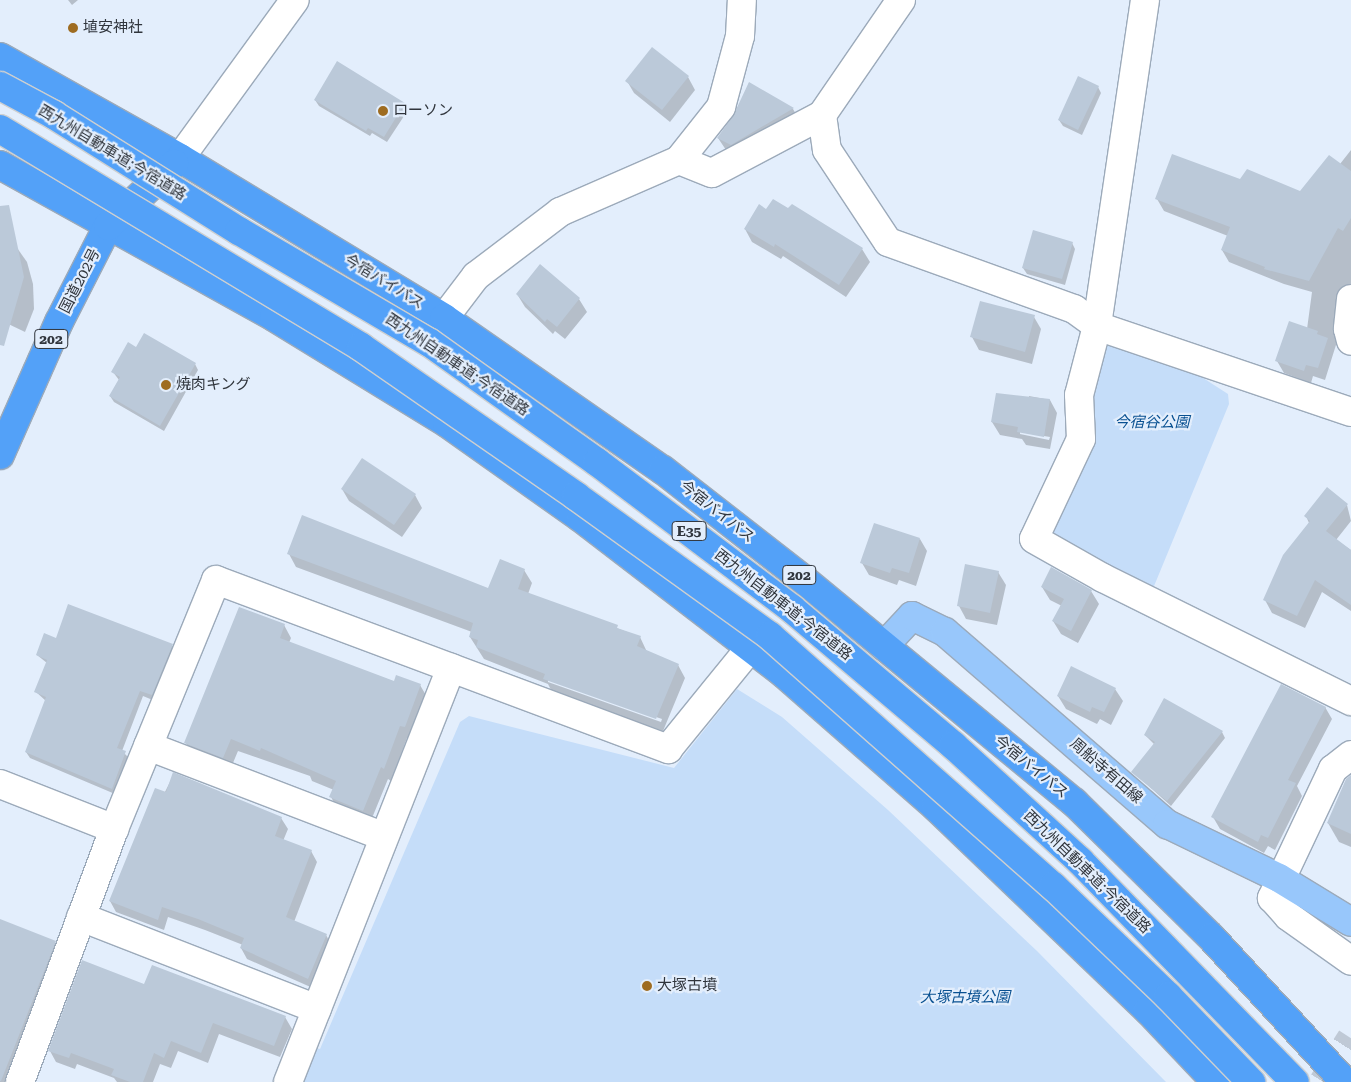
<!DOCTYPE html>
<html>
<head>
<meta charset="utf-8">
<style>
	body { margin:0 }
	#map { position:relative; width:1351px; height:1082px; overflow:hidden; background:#e3eefc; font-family:"Roboto Serif","Noto Sans JP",serif }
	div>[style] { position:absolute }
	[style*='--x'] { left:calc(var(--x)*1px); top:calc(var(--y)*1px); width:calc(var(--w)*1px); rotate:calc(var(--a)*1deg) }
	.green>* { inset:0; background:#c5ddf9 }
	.shadow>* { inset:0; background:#0003 }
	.building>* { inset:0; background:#bbc9d9 }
	.minor-tunnel>* { height:28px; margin-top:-14px; transform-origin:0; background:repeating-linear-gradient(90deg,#bfc9d6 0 28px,transparent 0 42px) }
	.roads { filter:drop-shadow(1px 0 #9caaba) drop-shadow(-1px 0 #9caaba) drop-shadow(0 1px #9caaba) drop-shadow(0 -1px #9caaba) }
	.minor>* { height:28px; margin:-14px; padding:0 14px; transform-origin:14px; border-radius:14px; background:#fff }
	.major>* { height:28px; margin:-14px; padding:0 14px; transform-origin:14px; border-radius:14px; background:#98c7fb }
	.highway>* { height:28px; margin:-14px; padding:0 14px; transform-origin:14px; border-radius:14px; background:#53a1f8 }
	.bridges { filter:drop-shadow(1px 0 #cdcfd0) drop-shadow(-1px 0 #cdcfd0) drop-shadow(0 1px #cdcfd0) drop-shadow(0 -1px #cdcfd0) }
	.highway-bridge>* { height:28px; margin:-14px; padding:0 14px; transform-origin:14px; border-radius:14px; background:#53a1f8 }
	.dots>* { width:14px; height:14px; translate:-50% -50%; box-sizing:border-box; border:2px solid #e3eefc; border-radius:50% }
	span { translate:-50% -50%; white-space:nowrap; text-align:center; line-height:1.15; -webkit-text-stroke:4.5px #e3eefc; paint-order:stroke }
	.shield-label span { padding:1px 4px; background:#e3eefc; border:1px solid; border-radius:4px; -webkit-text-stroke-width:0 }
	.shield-label { font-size:14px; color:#30353c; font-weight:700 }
	.poi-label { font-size:15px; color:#30353c }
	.left { translate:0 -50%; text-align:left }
	.street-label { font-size:15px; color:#30353c }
	.park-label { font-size:15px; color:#085091; font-style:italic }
</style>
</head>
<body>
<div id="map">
	<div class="green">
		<div style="clip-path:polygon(1110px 341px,1186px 367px,1228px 394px,1229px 404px,1152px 591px,1054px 539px,1052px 527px,1088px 417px,1100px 347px)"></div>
		<div style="clip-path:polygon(737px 689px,782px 717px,888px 810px,1037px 951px,1166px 1082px,301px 1082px,315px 1048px,320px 1049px,460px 722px,469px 716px,674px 768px)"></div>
	</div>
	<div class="shadow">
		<div style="clip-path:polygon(68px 0,78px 0,72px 5px)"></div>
		<div style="clip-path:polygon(688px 77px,695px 90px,670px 122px,634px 93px,627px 81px)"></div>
		<div style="clip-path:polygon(749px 83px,793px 109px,800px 121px,726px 150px,718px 138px,735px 117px)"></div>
		<div style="clip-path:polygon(1098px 87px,1101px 93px,1082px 135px,1063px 126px,1059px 120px)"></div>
		<div style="clip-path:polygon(315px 100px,404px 104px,408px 110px,387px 142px,372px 133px,370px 136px,319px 106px)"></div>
		<div style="clip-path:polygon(1351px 150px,1351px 297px,1325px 380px,1313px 376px,1311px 383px,1284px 373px,1277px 361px,1307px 329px,1312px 292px,1284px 284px,1229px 262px,1222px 250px,1228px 236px,1164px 211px,1157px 199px,1240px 181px,1301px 192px,1340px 164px)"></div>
		<div style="clip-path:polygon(766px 211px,862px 249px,870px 262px,846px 297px,783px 256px,781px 259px,752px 242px,745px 229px)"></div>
		<div style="clip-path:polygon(0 224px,27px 262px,33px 284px,34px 309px,25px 332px,0 320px)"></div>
		<div style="clip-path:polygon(1072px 243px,1075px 249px,1065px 285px,1027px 274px,1023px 268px)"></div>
		<div style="clip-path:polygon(540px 266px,579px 299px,587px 312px,565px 339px,555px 331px,553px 334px,525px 307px,517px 294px)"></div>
		<div style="clip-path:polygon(1034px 317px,1041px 329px,1032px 364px,979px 350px,972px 337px)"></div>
		<div style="clip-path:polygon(137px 349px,195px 364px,198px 370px,164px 431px,114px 402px,110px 396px,119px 380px,113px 372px)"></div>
		<div style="clip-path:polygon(evenodd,1029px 396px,1050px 400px,1057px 413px,1050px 449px,1026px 445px,1022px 439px,1000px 435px,992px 422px,1029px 400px,1029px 396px,1020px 432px,1050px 437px,1049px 440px,1020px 434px,1020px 432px)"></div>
		<div style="clip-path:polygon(342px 489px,415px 495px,422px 508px,402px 537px,349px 501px)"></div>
		<div style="clip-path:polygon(1347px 505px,1351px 521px,1336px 540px,1351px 550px,1351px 611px,1322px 592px,1305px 628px,1272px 613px,1265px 600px,1309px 523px,1306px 516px)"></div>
		<div style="clip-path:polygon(920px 539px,927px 551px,916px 586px,899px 580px,897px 585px,869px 575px,862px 563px)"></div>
		<div style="clip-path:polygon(evenodd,289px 554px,489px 590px,524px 570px,532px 583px,528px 594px,640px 637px,647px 652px,678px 665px,685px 678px,663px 731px,552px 692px,548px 684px,484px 659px,470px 637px,472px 632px,296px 567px,289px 554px,548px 680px,662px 719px,661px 722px,548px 682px,548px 680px)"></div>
		<div style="clip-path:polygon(998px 572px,1006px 585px,997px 625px,966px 619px,959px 606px)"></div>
		<div style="clip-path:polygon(1042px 587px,1091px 591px,1099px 604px,1078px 643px,1061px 634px,1053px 621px,1062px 606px,1050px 600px)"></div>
		<div style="clip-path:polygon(284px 625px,291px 638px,289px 643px,395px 682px,420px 685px,427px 697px,412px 739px,407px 738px,391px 781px,388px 779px,370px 823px,338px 810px,331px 797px,334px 790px,312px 781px,310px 776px,238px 751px,230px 770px,193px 756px,186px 743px)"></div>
		<div style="clip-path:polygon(56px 639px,172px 646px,175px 652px,155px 701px,143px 696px,122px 751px,129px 758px,115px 794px,30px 758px,26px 752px,46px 701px,36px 692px,47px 663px,37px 655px)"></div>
		<div style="clip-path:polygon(1115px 689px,1123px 701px,1111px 725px,1100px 719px,1097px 724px,1066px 709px,1058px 696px)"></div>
		<div style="clip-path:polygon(1325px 707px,1332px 719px,1297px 786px,1302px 796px,1275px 850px,1268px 846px,1264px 853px,1220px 829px,1213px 817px)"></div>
		<div style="clip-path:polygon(1222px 732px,1225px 738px,1171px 806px,1133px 772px,1155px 745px,1145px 735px)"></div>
		<div style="clip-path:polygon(174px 774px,281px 818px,288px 829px,283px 841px,311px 851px,317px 862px,294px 922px,326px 935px,332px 946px,315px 989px,247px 959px,241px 948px,243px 945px,205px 930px,168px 917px,164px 930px,116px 912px,110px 901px)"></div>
		<div style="clip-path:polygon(1351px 778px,1351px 847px,1339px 842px,1328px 823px)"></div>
		<div style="clip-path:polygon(0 920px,55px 942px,69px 966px,24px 1082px,0 1082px)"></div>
		<div style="clip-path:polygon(145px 986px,285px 1017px,292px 1029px,280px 1057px,219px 1034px,208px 1063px,178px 1051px,171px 1068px,160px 1064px,153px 1082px,117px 1082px,114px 1078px,77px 1064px,75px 1069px,56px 1062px,50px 1051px)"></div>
	</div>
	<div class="building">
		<div style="clip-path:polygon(652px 47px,689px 76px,662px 110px,625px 81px)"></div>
		<div style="clip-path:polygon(337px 61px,405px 103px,384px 137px,368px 128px,366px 131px,314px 100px)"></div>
		<div style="clip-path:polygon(1078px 76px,1099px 86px,1078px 130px,1058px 120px)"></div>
		<div style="clip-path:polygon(749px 82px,794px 108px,731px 145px,717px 138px,733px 116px)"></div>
		<div style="clip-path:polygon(1172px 154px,1240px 179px,1247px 169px,1300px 191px,1329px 155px,1351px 171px,1351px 218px,1343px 231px,1338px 228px,1309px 281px,1264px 269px,1265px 267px,1221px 250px,1230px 227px,1155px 199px)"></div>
		<div style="clip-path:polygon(773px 199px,788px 208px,792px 204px,863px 248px,839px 285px,775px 244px,774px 247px,744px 229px,759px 204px,766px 209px)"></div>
		<div style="clip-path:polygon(9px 205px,24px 277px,4px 346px,0 345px,0 206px)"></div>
		<div style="clip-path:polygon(1033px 230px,1073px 242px,1062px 279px,1022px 268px)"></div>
		<div style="clip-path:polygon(540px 264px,580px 298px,557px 327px,547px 319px,545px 322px,516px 294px)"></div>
		<div style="clip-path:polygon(980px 301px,1035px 315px,1025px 352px,970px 337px)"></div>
		<div style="clip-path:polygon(1289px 321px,1318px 331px,1317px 334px,1328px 338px,1318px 368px,1306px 365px,1304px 371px,1275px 361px)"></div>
		<div style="clip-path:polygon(144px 333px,196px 363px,160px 426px,109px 396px,120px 377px,111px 372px,128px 342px,136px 347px)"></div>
		<div style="clip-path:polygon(996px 393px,1050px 399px,1044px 437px,1017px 432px,1018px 427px,991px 422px)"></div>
		<div style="clip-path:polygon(362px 458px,416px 494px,394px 525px,341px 489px)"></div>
		<div style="clip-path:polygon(1327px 487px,1348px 504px,1326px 531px,1351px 550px,1351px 605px,1315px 580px,1297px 616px,1263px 600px,1283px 555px,1310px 521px,1304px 516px)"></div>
		<div style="clip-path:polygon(302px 515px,488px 588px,500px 559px,525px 569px,518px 589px,618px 625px,617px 628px,641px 636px,637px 646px,679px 664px,656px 719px,543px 679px,545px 674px,476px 647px,478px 640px,469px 637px,473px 623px,287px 554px)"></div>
		<div style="clip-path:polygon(874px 523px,920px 538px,909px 573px,892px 568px,890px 573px,860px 563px)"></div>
		<div style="clip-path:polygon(965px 564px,999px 571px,990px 613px,957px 606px)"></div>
		<div style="clip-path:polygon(1051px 567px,1092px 590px,1071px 631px,1052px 621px,1064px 599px,1041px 587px)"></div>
		<div style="clip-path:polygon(68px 604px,173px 644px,152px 695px,140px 691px,117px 748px,126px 751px,112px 789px,25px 752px,46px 697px,34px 692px,47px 660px,36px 655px,44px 633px,56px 638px)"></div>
		<div style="clip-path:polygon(239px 607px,285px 624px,280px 638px,394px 681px,396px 675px,421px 684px,405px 727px,400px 726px,384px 769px,381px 767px,363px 811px,329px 797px,336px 781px,261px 748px,260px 751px,231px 739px,223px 758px,184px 743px)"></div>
		<div style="clip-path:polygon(1071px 666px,1116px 688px,1104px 712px,1092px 707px,1090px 712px,1057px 696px)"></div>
		<div style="clip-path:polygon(1281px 684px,1326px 707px,1288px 780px,1296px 783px,1268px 838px,1261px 835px,1258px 842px,1211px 817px)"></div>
		<div style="clip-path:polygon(1164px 698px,1223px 731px,1167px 801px,1131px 772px,1155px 742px,1144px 735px)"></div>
		<div style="clip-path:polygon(173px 772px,282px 817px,275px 836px,312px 850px,286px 917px,327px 934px,308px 979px,240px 948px,244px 938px,198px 919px,162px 907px,158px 920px,109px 901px,155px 788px,166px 792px)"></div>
		<div style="clip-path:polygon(1351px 775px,1351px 834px,1327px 823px,1346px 779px)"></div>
		<div style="clip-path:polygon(0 919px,56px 941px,1px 1081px,0 1081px)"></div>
		<div style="clip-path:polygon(82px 960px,144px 984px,152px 965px,286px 1016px,274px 1046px,213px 1023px,201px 1053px,171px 1041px,164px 1058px,154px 1053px,143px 1082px,130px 1082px,111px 1075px,114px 1069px,71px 1053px,69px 1058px,48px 1051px)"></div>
	</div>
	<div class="minor-tunnel">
		<div style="--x:1323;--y:1082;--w:52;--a:-57.5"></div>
	</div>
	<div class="roads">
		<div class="minor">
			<div style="--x:901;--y:0;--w:140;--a:124.5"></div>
			<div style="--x:822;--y:115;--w:35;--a:82"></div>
			<div style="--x:827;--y:150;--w:110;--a:56.5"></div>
			<div style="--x:888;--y:242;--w:198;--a:19.8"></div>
			<div style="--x:1074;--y:309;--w:29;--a:36"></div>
			<div style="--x:1097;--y:326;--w:71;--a:104.6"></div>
			<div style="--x:1079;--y:395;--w:44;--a:87.4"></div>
			<div style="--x:1081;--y:439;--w:110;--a:115.2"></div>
			<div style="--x:1034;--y:539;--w:79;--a:29.5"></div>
			<div style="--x:1103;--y:578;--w:277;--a:26.4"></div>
			<div style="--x:1145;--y:0;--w:330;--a:98.4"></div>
			<div style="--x:1097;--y:326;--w:268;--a:18.7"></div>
			<div style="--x:180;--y:158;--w:195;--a:-54"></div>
			<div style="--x:679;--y:160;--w:35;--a:22"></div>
			<div style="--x:712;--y:173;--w:124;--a:-27.8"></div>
			<div style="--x:1351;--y:299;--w:30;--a:96"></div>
			<div style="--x:1348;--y:329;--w:12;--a:76"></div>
			<div style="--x:444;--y:318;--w:53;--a:-52.7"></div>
			<div style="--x:476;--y:276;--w:106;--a:-37.3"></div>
			<div style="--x:560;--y:212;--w:130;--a:-23.6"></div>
			<div style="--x:679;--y:160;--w:68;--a:-51.6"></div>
			<div style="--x:721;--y:107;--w:73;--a:-75"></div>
			<div style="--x:740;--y:36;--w:36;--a:-87"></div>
			<div style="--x:148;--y:746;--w:251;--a:21"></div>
			<div style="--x:1351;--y:755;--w:23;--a:142"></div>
			<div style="--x:1333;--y:769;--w:143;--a:115.3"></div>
			<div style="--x:1272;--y:898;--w:24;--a:48"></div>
			<div style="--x:1288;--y:916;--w:77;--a:35.5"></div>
			<div style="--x:0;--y:784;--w:123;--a:21.5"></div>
			<div style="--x:81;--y:917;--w:253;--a:21.3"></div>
			<div style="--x:20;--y:1082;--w:270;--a:-69.6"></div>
			<div style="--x:114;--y:829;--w:269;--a:-67.7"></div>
			<div style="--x:216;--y:580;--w:483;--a:20.5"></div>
			<div style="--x:668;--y:749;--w:132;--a:-50.9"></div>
			<div style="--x:288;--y:1082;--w:445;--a:-68.5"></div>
		</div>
		<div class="major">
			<div style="--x:884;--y:646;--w:41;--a:-47"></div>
			<div style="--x:912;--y:616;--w:37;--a:26"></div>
			<div style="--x:945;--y:632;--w:294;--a:40.9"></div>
			<div style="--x:1167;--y:824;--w:124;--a:25.7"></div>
			<div style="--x:1279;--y:878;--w:84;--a:31.4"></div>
		</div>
		<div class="highway">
			<div style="--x:0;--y:57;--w:206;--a:29.3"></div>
			<div style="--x:180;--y:158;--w:309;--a:31.2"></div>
			<div style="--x:444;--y:318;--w:267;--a:34.8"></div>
			<div style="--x:663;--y:470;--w:177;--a:37.9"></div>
			<div style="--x:803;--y:579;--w:351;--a:39.5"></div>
			<div style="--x:1074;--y:802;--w:192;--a:44.6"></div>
			<div style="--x:1211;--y:937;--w:197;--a:47.3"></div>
			<div style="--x:0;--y:165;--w:313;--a:29"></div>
			<div style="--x:274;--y:317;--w:203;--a:31.5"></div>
			<div style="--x:447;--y:423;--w:164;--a:35.3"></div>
			<div style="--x:581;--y:518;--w:255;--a:37.5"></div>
			<div style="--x:783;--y:673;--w:203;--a:41.2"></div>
			<div style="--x:936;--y:807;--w:294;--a:43.8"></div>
			<div style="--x:1148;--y:1010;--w:99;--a:46.6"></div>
			<div style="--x:0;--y:455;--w:145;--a:-66.1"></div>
			<div style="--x:59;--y:322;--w:108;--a:-63"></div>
			<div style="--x:108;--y:226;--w:91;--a:-43.2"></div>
		</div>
	</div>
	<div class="bridges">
		<div class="highway-bridge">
			<div style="--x:0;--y:86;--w:61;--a:28.2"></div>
			<div style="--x:54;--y:115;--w:218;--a:32.1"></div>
			<div style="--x:239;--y:231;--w:221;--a:30.4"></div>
			<div style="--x:430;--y:343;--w:205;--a:35.5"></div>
			<div style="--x:597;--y:462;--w:244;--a:37"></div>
			<div style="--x:792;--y:609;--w:211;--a:40.2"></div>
			<div style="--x:953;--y:745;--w:172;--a:42.4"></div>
			<div style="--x:1080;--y:861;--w:308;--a:45.8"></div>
			<div style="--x:0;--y:129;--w:422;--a:31.1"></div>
			<div style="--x:361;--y:347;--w:262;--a:34.7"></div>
			<div style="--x:576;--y:496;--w:239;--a:35.8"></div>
			<div style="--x:770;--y:636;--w:378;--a:41.5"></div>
			<div style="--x:1053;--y:886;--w:159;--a:43.7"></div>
			<div style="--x:1168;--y:996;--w:120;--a:46"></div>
		</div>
	</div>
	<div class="dots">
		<div style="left:73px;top:28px;background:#9e6c21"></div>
		<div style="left:383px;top:111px;background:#9e6c21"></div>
		<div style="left:166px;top:385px;background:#9e6c21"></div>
		<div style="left:647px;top:986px;background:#9e6c21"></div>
	</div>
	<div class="shield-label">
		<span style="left:51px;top:339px">202</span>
		<span style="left:689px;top:531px">E35</span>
		<span style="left:799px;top:575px">202</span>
	</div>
	<div class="poi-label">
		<span class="left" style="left:83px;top:28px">埴安神社</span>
		<span class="left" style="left:393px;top:111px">ローソン</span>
		<span class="left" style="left:176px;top:385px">焼肉キング</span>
		<span class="left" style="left:657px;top:986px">大塚古墳</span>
	</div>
	<div class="street-label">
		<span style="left:112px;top:153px;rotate:31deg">西九州自動車道;今宿道路</span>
		<span style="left:80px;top:281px;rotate:-63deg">国道202号</span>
		<span style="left:384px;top:282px;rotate:31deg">今宿バイパス</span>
		<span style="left:457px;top:365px;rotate:34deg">西九州自動車道;今宿道路</span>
		<span style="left:717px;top:512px;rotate:38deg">今宿バイパス</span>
		<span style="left:783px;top:605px;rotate:38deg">西九州自動車道;今宿道路</span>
		<span style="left:1031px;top:767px;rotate:39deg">今宿バイパス</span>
		<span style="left:1106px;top:771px;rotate:41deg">周船寺有田線</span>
		<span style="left:1087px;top:872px;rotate:44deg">西九州自動車道;今宿道路</span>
	</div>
	<div class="park-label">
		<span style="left:1152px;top:423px">今宿谷公園</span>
		<span style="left:965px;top:998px">大塚古墳公園</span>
	</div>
</div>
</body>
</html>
